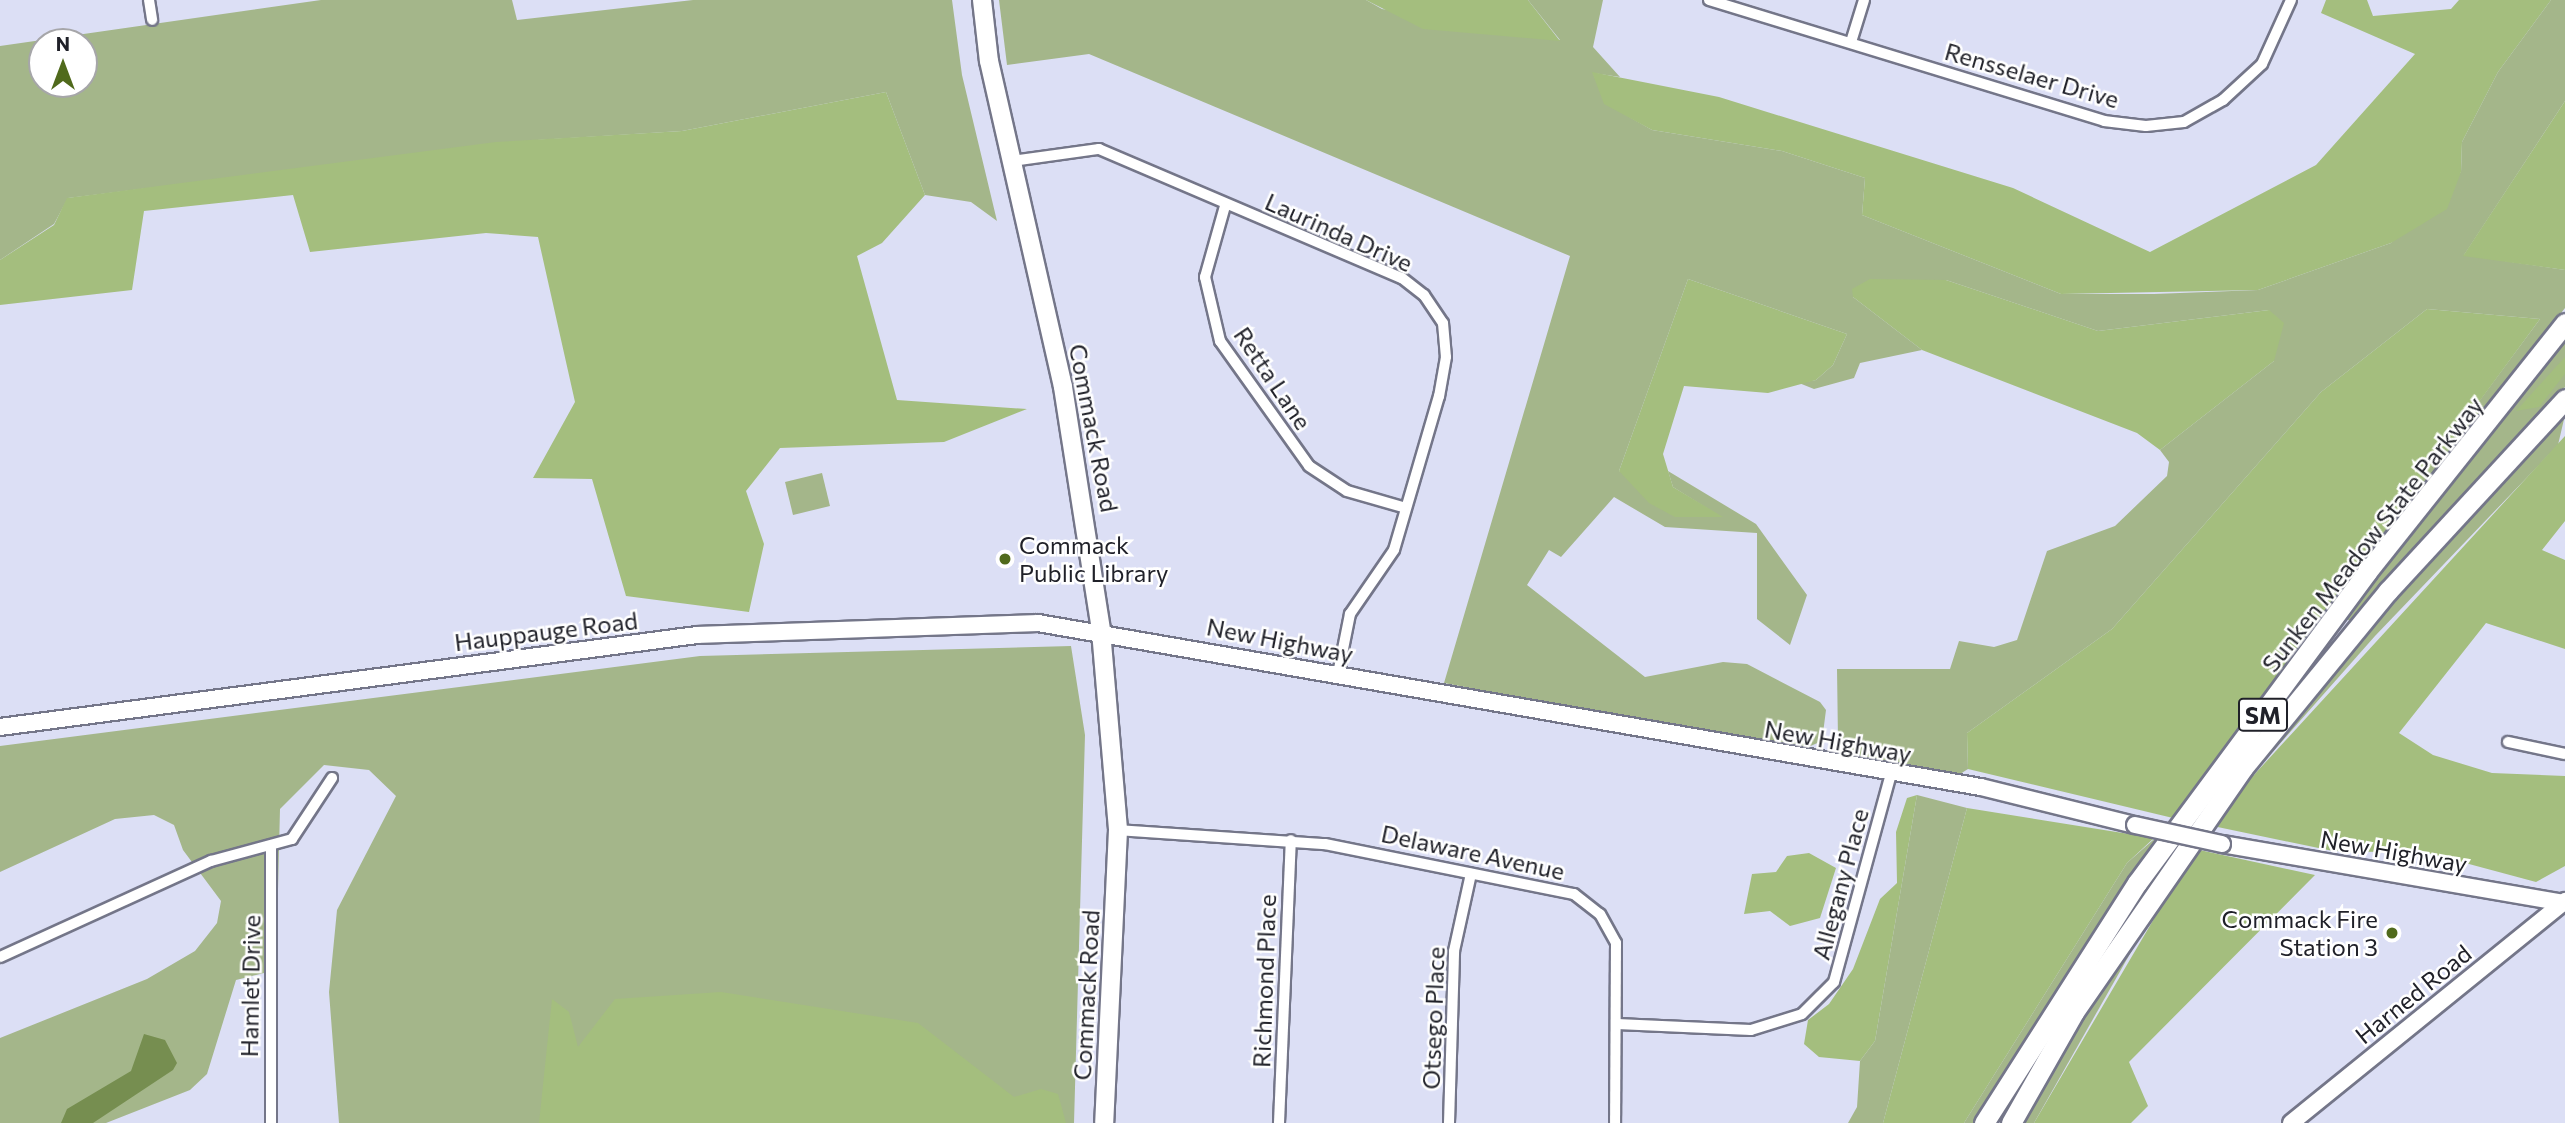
<!DOCTYPE html>
<html>
<head>
<meta charset="utf-8">
<style>
	body { margin:0 }
	#map { position:relative; width:2565px; height:1123px; overflow:hidden; background:#dcdff5; font-family:Commissioner,sans-serif }
	div>[style] { position:absolute }
	[style*='--x'] { left:calc(var(--x)*1px); top:calc(var(--y)*1px); width:calc(var(--w)*1px); rotate:calc(var(--a)*1deg) }
	.green>* { inset:0; background:#a4b68a }
	.forest>* { inset:0; background:#a4be7e }
	.water>* { inset:0; background:#768e50 }
	.roads { filter:drop-shadow(2px 0 #747689) drop-shadow(-2px 0 #747689) drop-shadow(0 2px #747689) drop-shadow(0 -2px #747689) }
	.street>* { height:10px; margin:-5px; padding:0 5px; transform-origin:5px; border-radius:5px; background:#fff }
	.secondary>* { height:16px; margin:-8px; padding:0 8px; transform-origin:8px; border-radius:8px; background:#fff }
	.primary>* { height:18px; margin:-9px; padding:0 9px; transform-origin:9px; border-radius:9px; background:#fff }
	.highway>* { height:19px; margin:-9.5px; padding:0 9.5px; transform-origin:9.5px; border-radius:9.5px; background:#fff }
	.bridges { filter:drop-shadow(2px 0 #747689) drop-shadow(-2px 0 #747689) drop-shadow(0 2px #747689) drop-shadow(0 -2px #747689) }
	.secondary-bridge>* { height:16px; margin:-8px; padding:0 8px; transform-origin:8px; border-radius:8px; background:#fff }
	.dots>* { width:19px; height:19px; translate:-50% -50%; box-sizing:border-box; border:4px solid #fff; border-radius:50% }
	span { translate:-50% -50%; white-space:nowrap; text-align:center; line-height:1.15; -webkit-text-stroke:5px #fff; paint-order:stroke }
	.shield-label span { padding:2px 5px; background:#fff; border:2px solid; border-radius:5px; -webkit-text-stroke-width:0 }
	.shield-label { font-size:23px; color:#202129; font-weight:700 }
	.street-label { font-size:24px; color:#202129 }
	.poi-label { font-size:24px; color:#202129 }
	.left { translate:0 -50%; text-align:left }
	.right { translate:-100% -50%; text-align:right }
	.north { position:absolute; left:28px; top:28px; width:70px; height:70px; box-sizing:border-box; background:#fff; border:2px solid #a6a6a9; border-radius:50%; rotate:0deg; font-size:19px; font-weight:700; line-height:28px; text-align:center; color:#202129 }
	.north::after { content:''; display:block; margin:auto; width:24px; height:32px; background:#506a1c; clip-path:polygon(50% 0,100% 100%,50% 72%,0 100%) }
</style>
</head>
<body>
<div id="map">
	<div class="green">
		<div style="clip-path:polygon(evenodd,321px 0,512px 0,517px 20px,693px 0,952px 0,962px 75px,997px 221px,971px 202px,925px 195px,886px 92px,682px 131px,537px 140px,68px 198px,54px 224px,0 260px,0 46px,321px 0,42px 42px,84px 42px,84px 84px,42px 84px,42px 42px)"></div>
		<div style="clip-path:polygon(999px 0,1366px 0,1382px 9px,1560px 40px,1528px 0,1603px 0,1593px 47px,1620px 77px,1593px 73px,1605px 103px,1652px 130px,1782px 151px,1865px 178px,1862px 215px,2061px 294px,2154px 294px,2258px 290px,2391px 243px,2461px 172px,2462px 142px,2498px 72px,2551px 0,2565px 0,2565px 101px,2464px 255px,2565px 270px,2565px 308px,2193px 788px,2540px 319px,2427px 309px,2321px 392px,2112px 629px,1967px 733px,1968px 769px,1960px 774px,1850px 758px,1838px 741px,1837px 669px,1950px 669px,1959px 641px,1994px 647px,2017px 640px,2047px 551px,2115px 526px,2167px 476px,2169px 462px,2160px 450px,2274px 361px,2269px 310px,2098px 331px,1946px 280px,1853px 297px,1922px 350px,1860px 363px,1854px 378px,1814px 389px,1799px 383px,1816px 380px,1833px 365px,1847px 334px,1688px 279px,1619px 471px,1721px 517px,1673px 487px,1668px 471px,1756px 524px,1807px 595px,1790px 645px,1757px 619px,1757px 533px,1665px 527px,1614px 497px,1561px 557px,1549px 550px,1527px 585px,1645px 677px,1723px 662px,1747px 664px,1820px 702px,1826px 710px,1822px 741px,1799px 751px,1444px 683px,1570px 256px,1089px 54px,1007px 65px)"></div>
		<div style="clip-path:polygon(2565px 333px,2565px 387px,2353px 624px,2346px 618px)"></div>
		<div style="clip-path:polygon(2565px 415px,2558px 445px,2375px 636px,2208px 825px,2341px 657px)"></div>
		<div style="clip-path:polygon(822px 473px,830px 506px,793px 515px,785px 482px)"></div>
		<div style="clip-path:polygon(1071px 646px,1085px 735px,1074px 1123px,339px 1123px,329px 992px,337px 910px,396px 796px,369px 770px,324px 765px,280px 809px,276px 970px,236px 980px,207px 1074px,190px 1090px,106px 1123px,0 1123px,0 1038px,147px 979px,195px 951px,217px 923px,221px 901px,183px 850px,174px 825px,154px 815px,115px 819px,0 872px,0 746px,700px 656px)"></div>
		<div style="clip-path:polygon(1917px 795px,1967px 808px,1883px 1123px,1848px 1123px,1857px 1107px,1860px 1061px,1875px 1041px)"></div>
		<div style="clip-path:polygon(2153px 840px,2159px 842px,2114px 901px,1977px 1123px,1964px 1123px,2127px 863px)"></div>
		<div style="clip-path:polygon(2190px 848px,2034px 1123px,2016px 1123px,2022px 1112px)"></div>
	</div>
	<div class="forest">
		<div style="clip-path:polygon(1366px 0,1528px 0,1560px 41px,1423px 29px)"></div>
		<div style="clip-path:polygon(2326px 0,2367px 0,2373px 16px,2451px 9px,2459px 0,2551px 0,2498px 72px,2462px 142px,2461px 172px,2447px 209px,2391px 243px,2258px 290px,2061px 294px,1862px 215px,1865px 178px,1782px 151px,1652px 130px,1604px 104px,1592px 72px,1719px 97px,2013px 188px,2150px 252px,2316px 165px,2415px 54px,2321px 13px)"></div>
		<div style="clip-path:polygon(886px 92px,925px 195px,882px 243px,857px 256px,897px 400px,1027px 409px,944px 442px,780px 448px,746px 491px,764px 544px,749px 612px,626px 596px,592px 479px,533px 478px,575px 402px,538px 237px,486px 233px,310px 252px,293px 195px,144px 211px,132px 290px,0 305px,0 260px,54px 225px,67px 198px,496px 142px,682px 131px)"></div>
		<div style="clip-path:polygon(2565px 101px,2565px 270px,2463px 256px)"></div>
		<div style="clip-path:polygon(1688px 279px,1847px 334px,1833px 365px,1816px 380px,1768px 393px,1684px 386px,1663px 454px,1673px 487px,1723px 517px,1675px 517px,1649px 503px,1619px 471px)"></div>
		<div style="clip-path:polygon(1870px 279px,1946px 280px,2098px 331px,2269px 310px,2284px 323px,2274px 361px,2160px 450px,2137px 433px,1922px 350px,1853px 297px,1852px 289px)"></div>
		<div style="clip-path:polygon(2427px 309px,2540px 319px,2173px 818px,1968px 769px,1967px 733px,2112px 629px,2321px 392px)"></div>
		<div style="clip-path:polygon(2565px 357px,2565px 374px,2539px 407px,2516px 411px)"></div>
		<div style="clip-path:polygon(2565px 436px,2565px 521px,2542px 550px,2565px 560px,2565px 649px,2486px 623px,2399px 733px,2433px 755px,2492px 773px,2565px 776px,2565px 866px,2536px 882px,2428px 853px,2333px 851px,2208px 825px)"></div>
		<div style="clip-path:polygon(1917px 795px,1875px 1041px,1860px 1061px,1819px 1057px,1804px 1044px,1808px 1020px,1829px 1004px,1853px 969px,1880px 899px,1897px 883px,1896px 832px,1907px 798px)"></div>
		<div style="clip-path:polygon(1967px 808px,2154px 838px,2127px 863px,1964px 1123px,1883px 1123px)"></div>
		<div style="clip-path:polygon(2195px 849px,2315px 875px,2129px 1062px,2148px 1106px,2131px 1123px,2034px 1123px)"></div>
		<div style="clip-path:polygon(1809px 853px,1836px 868px,1820px 918px,1790px 926px,1770px 911px,1744px 914px,1752px 874px,1776px 872px,1787px 856px)"></div>
		<div style="clip-path:polygon(721px 992px,918px 1023px,1014px 1097px,1041px 1089px,1058px 1094px,1066px 1123px,539px 1123px,552px 999px,569px 1012px,578px 1047px,615px 999px)"></div>
	</div>
	<div class="water">
		<div style="clip-path:polygon(144px 1034px,165px 1040px,177px 1063px,173px 1070px,93px 1123px,61px 1123px,67px 1109px,131px 1071px)"></div>
	</div>
	<div class="roads">
		<div class="street">
			<div style="--x:149;--y:0;--w:20;--a:81"></div>
			<div style="--x:1709;--y:0;--w:413;--a:17"></div>
			<div style="--x:2104;--y:121;--w:42;--a:6.8"></div>
			<div style="--x:2146;--y:126;--w:38;--a:-6"></div>
			<div style="--x:2184;--y:122;--w:45;--a:-29.4"></div>
			<div style="--x:2223;--y:100;--w:53;--a:-42.7"></div>
			<div style="--x:2262;--y:64;--w:70;--a:-65.6"></div>
			<div style="--x:1851;--y:42;--w:44;--a:-72.8"></div>
			<div style="--x:1012;--y:161;--w:88;--a:-7.9"></div>
			<div style="--x:1099;--y:149;--w:329;--a:23.1"></div>
			<div style="--x:1402;--y:278;--w:28;--a:38"></div>
			<div style="--x:1424;--y:295;--w:34;--a:56"></div>
			<div style="--x:1443;--y:323;--w:34;--a:85"></div>
			<div style="--x:1446;--y:357;--w:40;--a:100"></div>
			<div style="--x:1439;--y:396;--w:160;--a:106.3"></div>
			<div style="--x:1394;--y:550;--w:78;--a:124.5"></div>
			<div style="--x:1350;--y:614;--w:61;--a:101.3"></div>
			<div style="--x:1225;--y:206;--w:74;--a:105.7"></div>
			<div style="--x:1205;--y:277;--w:66;--a:76.8"></div>
			<div style="--x:1220;--y:341;--w:153;--a:54.5"></div>
			<div style="--x:1309;--y:466;--w:45;--a:33.3"></div>
			<div style="--x:1347;--y:491;--w:61;--a:16.1"></div>
			<div style="--x:2508;--y:742;--w:58;--a:11.9"></div>
			<div style="--x:1118;--y:830;--w:207;--a:3.9"></div>
			<div style="--x:1325;--y:844;--w:254;--a:11.4"></div>
			<div style="--x:1574;--y:894;--w:33;--a:38"></div>
			<div style="--x:1600;--y:914;--w:33;--a:61"></div>
			<div style="--x:1616;--y:943;--w:180;--a:90.3"></div>
			<div style="--x:271;--y:849;--w:274;--a:90"></div>
			<div style="--x:0;--y:957;--w:232;--a:-24.5"></div>
			<div style="--x:211;--y:861;--w:84;--a:-15.2"></div>
			<div style="--x:292;--y:839;--w:73;--a:-56.7"></div>
			<div style="--x:1617;--y:1024;--w:134;--a:2.6"></div>
			<div style="--x:1751;--y:1030;--w:53;--a:-17.4"></div>
			<div style="--x:1802;--y:1014;--w:45;--a:-45"></div>
			<div style="--x:1834;--y:982;--w:216;--a:-74.7"></div>
			<div style="--x:1279;--y:1123;--w:283;--a:-87.6"></div>
			<div style="--x:1449;--y:1123;--w:172;--a:-88.3"></div>
			<div style="--x:1454;--y:951;--w:79;--a:-77.6"></div>
		</div>
		<div class="secondary">
			<div style="--x:0;--y:727;--w:703;--a:-7.52"></div>
			<div style="--x:697;--y:635;--w:341;--a:-2"></div>
			<div style="--x:1038;--y:623;--w:957;--a:9.87"></div>
			<div style="--x:1981;--y:787;--w:159;--a:13.9"></div>
			<div style="--x:2222;--y:844;--w:348;--a:9.8"></div>
			<div style="--x:2291;--y:1123;--w:353;--a:-39"></div>
		</div>
		<div class="primary">
			<div style="--x:982;--y:0;--w:61;--a:83.5"></div>
			<div style="--x:989;--y:61;--w:334;--a:77.2"></div>
			<div style="--x:1063;--y:387;--w:247;--a:81.1"></div>
			<div style="--x:1101;--y:631;--w:200;--a:85.1"></div>
			<div style="--x:1118;--y:830;--w:293;--a:92.7"></div>
		</div>
		<div class="highway">
			<div style="--x:1984;--y:1123;--w:285;--a:-57.5"></div>
			<div style="--x:2137;--y:883;--w:387;--a:-53.5"></div>
			<div style="--x:2367;--y:572;--w:318;--a:-51.5"></div>
			<div style="--x:2011;--y:1123;--w:128;--a:-60.4"></div>
			<div style="--x:2074;--y:1012;--w:297;--a:-55.3"></div>
			<div style="--x:2243;--y:768;--w:229;--a:-50.7"></div>
			<div style="--x:2388;--y:591;--w:261;--a:-47.3"></div>
		</div>
	</div>
	<div class="bridges">
		<div class="secondary-bridge">
			<div style="--x:2135;--y:825;--w:89;--a:12.3"></div>
		</div>
	</div>
	<div class="dots">
		<div style="left:1005px;top:559px;background:#506a1c"></div>
		<div style="left:2392px;top:933px;background:#506a1c"></div>
	</div>
	<div class="shield-label">
		<span style="left:2263px;top:715px">SM</span>
	</div>
	<div class="street-label">
		<span style="left:2032px;top:75px;rotate:16deg">Rensselaer Drive</span>
		<span style="left:1339px;top:232px;rotate:24deg">Laurinda Drive</span>
		<span style="left:1273px;top:378px;rotate:56deg">Retta Lane</span>
		<span style="left:1094px;top:428px;rotate:79deg">Commack Road</span>
		<span style="left:2372px;top:534px;rotate:-52deg">Sunken Meadow State Parkway</span>
		<span style="left:546px;top:631px;rotate:-7deg">Hauppauge Road</span>
		<span style="left:1280px;top:640px;rotate:11deg">New Highway</span>
		<span style="left:1838px;top:741px;rotate:10deg">New Highway</span>
		<span style="left:2394px;top:851px;rotate:10deg">New Highway</span>
		<span style="left:1473px;top:852px;rotate:12deg">Delaware Avenue</span>
		<span style="left:1840px;top:884px;rotate:-75deg">Allegany Place</span>
		<span style="left:1264px;top:981px;rotate:-88deg">Richmond Place</span>
		<span style="left:250px;top:986px;rotate:-89deg">Hamlet Drive</span>
		<span style="left:2413px;top:994px;rotate:-39deg">Harned Road</span>
		<span style="left:1086px;top:995px;rotate:-87deg">Commack Road</span>
		<span style="left:1433px;top:1018px;rotate:-88deg">Otsego Place</span>
	</div>
	<div class="poi-label">
		<span class="left" style="left:1019px;top:559px">Commack<br>Public Library</span>
		<span class="right" style="left:2378px;top:933px">Commack Fire<br>Station 3</span>
	</div>
	<div class="north">N</div>
</div>
</body>
</html>
